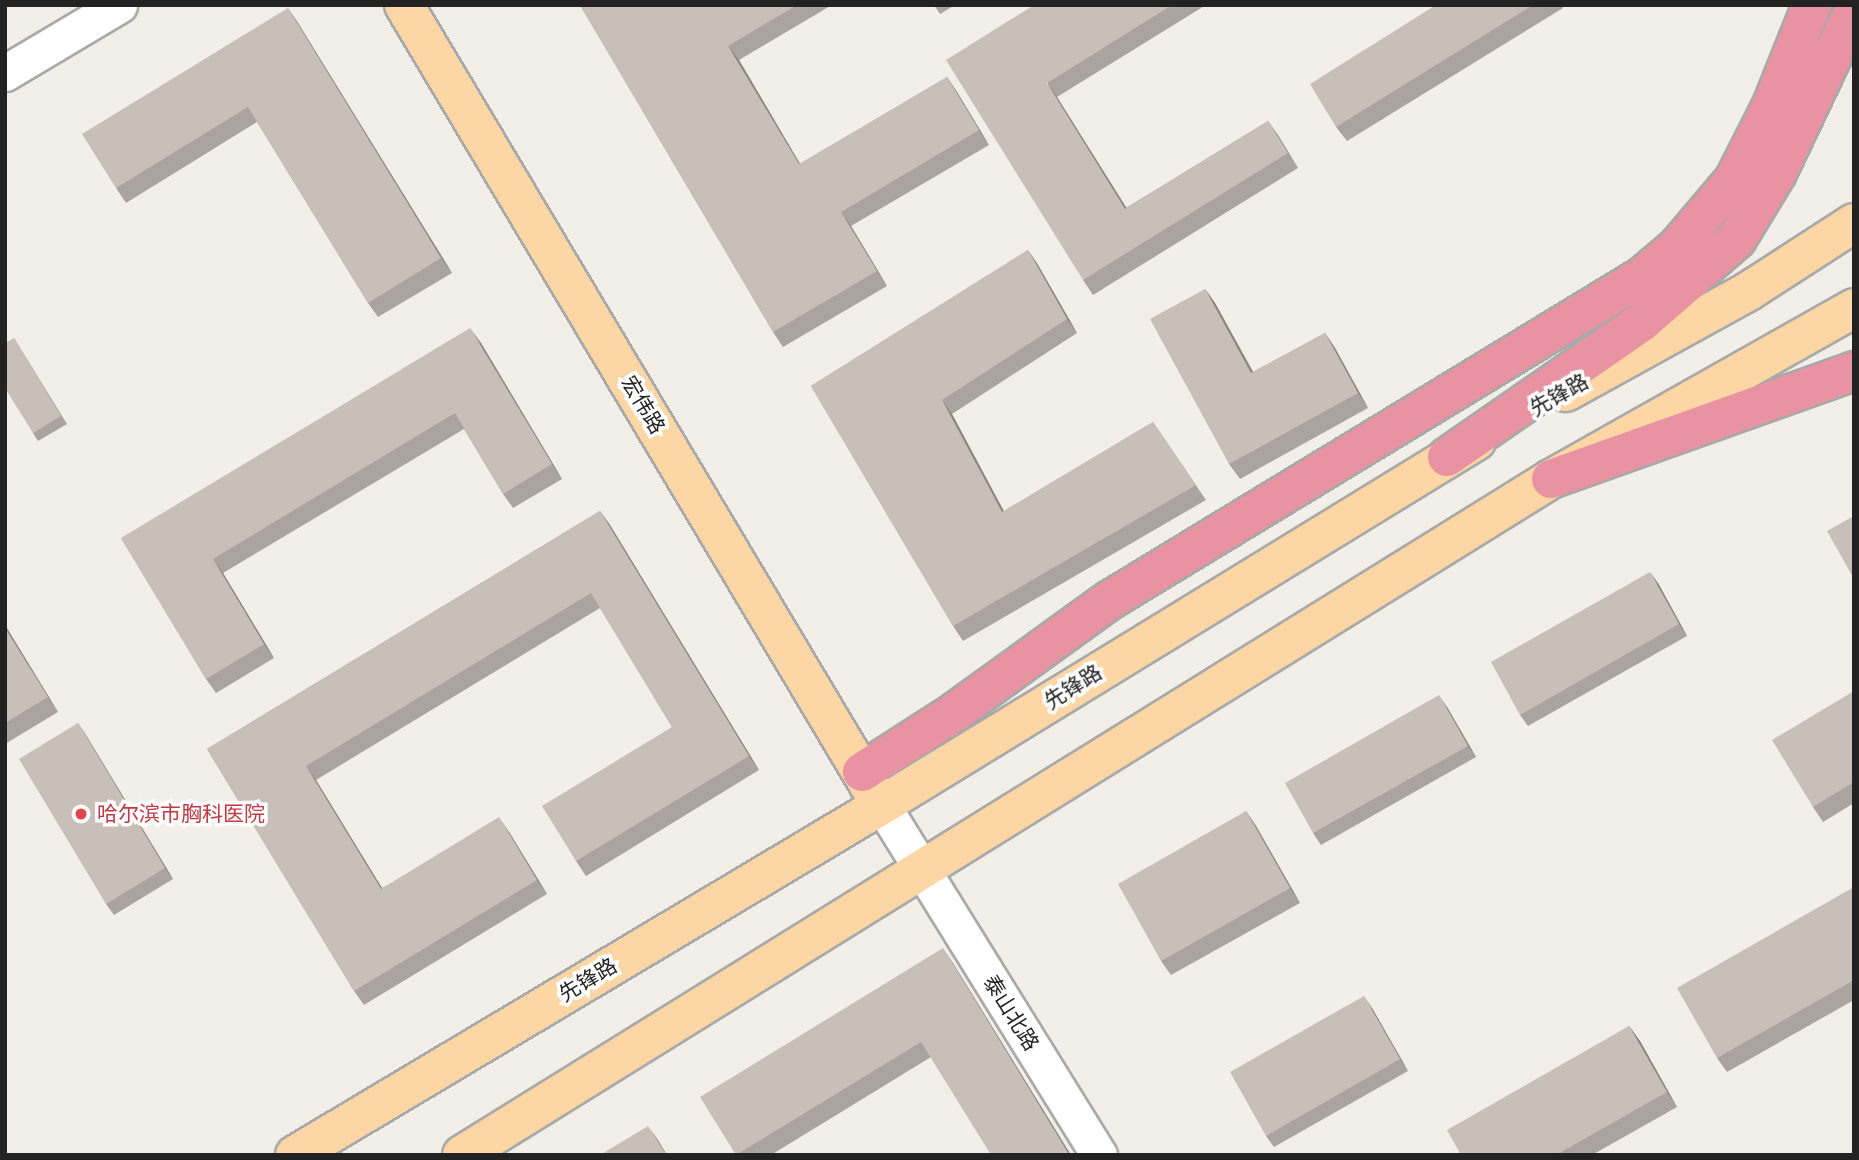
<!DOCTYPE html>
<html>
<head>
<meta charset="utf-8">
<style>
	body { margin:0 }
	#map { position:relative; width:1859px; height:1160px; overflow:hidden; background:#f2efe9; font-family:"Fira Sans","Noto Sans SC",sans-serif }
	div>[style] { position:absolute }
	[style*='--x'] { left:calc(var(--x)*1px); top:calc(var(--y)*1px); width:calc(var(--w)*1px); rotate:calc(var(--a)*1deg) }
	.roads { filter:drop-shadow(2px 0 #a9a9a9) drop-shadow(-2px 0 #a9a9a9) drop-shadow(0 2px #a9a9a9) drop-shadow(0 -2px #a9a9a9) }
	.minor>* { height:35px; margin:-17.5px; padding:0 17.5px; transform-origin:17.5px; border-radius:17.5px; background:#fff }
	.major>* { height:38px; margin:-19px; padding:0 19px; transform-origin:19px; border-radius:19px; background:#fcd6a4 }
	.highway>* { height:38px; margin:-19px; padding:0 19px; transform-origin:19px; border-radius:19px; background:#e892a2 }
	.wall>* { inset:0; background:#aba49e }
	.shaded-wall>* { inset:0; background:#8b8681 }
	.building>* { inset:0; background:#c7bfb8 }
	.dots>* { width:19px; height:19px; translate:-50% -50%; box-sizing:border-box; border:4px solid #fff; border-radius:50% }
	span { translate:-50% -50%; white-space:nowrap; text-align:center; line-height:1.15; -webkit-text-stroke:7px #fff; paint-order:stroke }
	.street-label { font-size:21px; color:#222 }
	.health-label { font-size:21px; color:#be3a42 }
	.left { translate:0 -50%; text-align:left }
	.frame { position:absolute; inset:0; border:7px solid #222; pointer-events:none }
</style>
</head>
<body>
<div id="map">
	<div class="roads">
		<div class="minor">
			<div style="--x:5;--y:73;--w:133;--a:-30.8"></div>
			<div style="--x:882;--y:805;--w:412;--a:58.2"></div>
		</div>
		<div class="major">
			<div style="--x:404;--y:5;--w:926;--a:59.2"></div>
			<div style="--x:1566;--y:392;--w:209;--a:-28.9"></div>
			<div style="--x:1749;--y:291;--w:125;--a:-32.9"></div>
			<div style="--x:295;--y:1155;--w:683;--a:-30.81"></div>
			<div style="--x:882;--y:805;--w:697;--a:-31.5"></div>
			<div style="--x:462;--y:1155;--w:1282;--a:-31.83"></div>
			<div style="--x:1551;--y:479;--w:348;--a:-29.4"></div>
		</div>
		<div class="highway">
			<div style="--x:1447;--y:457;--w:237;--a:-34.7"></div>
			<div style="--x:1642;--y:322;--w:126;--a:-41.1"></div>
			<div style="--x:1737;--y:239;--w:77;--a:-58.8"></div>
			<div style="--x:1777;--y:173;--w:179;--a:-64.6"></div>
			<div style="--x:1551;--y:479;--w:322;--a:-19.6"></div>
			<div style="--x:862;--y:772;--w:111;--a:-32.8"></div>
			<div style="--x:955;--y:712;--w:191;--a:-35.9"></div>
			<div style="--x:1110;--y:600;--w:624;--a:-31.29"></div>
			<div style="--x:1643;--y:276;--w:46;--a:-40.6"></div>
			<div style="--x:1678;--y:246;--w:87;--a:-49.7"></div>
			<div style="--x:1734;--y:180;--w:84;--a:-63.1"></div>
			<div style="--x:1772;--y:105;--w:108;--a:-68.2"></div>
		</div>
	</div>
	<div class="wall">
		<div style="clip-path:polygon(580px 5px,832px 5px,739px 60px,800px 164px,947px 77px,957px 92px,989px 145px,851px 226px,887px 286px,783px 347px,773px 332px)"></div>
		<div style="clip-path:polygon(934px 5px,955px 5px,940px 14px)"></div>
		<div style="clip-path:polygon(1034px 5px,1206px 5px,1057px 97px,1126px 208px,1268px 121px,1298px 168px,1093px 295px,1083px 280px)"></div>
		<div style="clip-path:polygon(1436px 5px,1561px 5px,1563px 8px,1347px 141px,1336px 127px)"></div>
		<div style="clip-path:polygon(288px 8px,298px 23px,452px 273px,378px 317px,368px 303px,257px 122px,126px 203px,116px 188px)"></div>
		<div style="clip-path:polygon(1028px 250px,1038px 265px,1077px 333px,952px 414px,1004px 511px,1153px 422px,1206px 500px,963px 641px,953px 626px,811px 386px)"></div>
		<div style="clip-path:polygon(1205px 289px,1215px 303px,1253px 372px,1325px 333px,1335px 348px,1368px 408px,1240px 479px,1229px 464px)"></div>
		<div style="clip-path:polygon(14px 338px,67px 424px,38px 441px,33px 433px)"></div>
		<div style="clip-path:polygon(481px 343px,562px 479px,513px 508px,503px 494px,464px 429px,223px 573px,274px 658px,216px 693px,206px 679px,121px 538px)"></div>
		<div style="clip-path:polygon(600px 511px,610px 525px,759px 770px,586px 876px,576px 861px,672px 727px,600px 608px,316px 780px,382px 888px,509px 832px,547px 894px,364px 1005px,354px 991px,207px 749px)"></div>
		<div style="clip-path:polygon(1658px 583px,1687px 636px,1528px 726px,1520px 715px)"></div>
		<div style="clip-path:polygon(5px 625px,58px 712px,5px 744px)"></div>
		<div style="clip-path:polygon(1854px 691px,1854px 803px,1823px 822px,1813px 807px)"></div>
		<div style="clip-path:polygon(1447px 707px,1476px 757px,1321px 845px,1313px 833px)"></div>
		<div style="clip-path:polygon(78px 723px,173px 879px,114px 915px,106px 904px)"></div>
		<div style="clip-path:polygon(1246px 811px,1256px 826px,1300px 903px,1171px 975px,1161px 961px)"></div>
		<div style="clip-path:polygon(1854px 887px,1854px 1000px,1727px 1072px,1717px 1058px)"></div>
		<div style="clip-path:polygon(953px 963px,931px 1057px,771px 1155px,736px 1155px)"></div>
		<div style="clip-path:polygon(1372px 1008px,1408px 1071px,1274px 1147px,1266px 1136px)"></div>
		<div style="clip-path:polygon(1629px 1026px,1640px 1041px,1677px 1107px,1592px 1155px,1461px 1155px)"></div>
	</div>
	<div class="shaded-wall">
		<div style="clip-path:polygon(288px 8px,298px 23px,452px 273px,441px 258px)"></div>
		<div style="clip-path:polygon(728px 46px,739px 60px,809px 179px,799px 164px)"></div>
		<div style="clip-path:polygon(947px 77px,957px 92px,989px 145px,979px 130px)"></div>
		<div style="clip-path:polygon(1047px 83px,1057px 97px,1136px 223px,1125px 209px)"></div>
		<div style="clip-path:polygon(1268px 121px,1278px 135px,1298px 168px,1288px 153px)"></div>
		<div style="clip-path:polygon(841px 212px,851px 226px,887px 286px,877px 271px)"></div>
		<div style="clip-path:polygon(1028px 250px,1038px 265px,1077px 333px,1067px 319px)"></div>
		<div style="clip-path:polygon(1205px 289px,1215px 303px,1262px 388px,1251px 373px)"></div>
		<div style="clip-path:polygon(470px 328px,481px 343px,562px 479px,552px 464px)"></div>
		<div style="clip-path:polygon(1325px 333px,1335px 348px,1368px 408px,1358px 393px)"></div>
		<div style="clip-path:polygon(942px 400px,952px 414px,1012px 527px,1002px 512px)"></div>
		<div style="clip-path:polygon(600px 511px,610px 525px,759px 770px,749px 756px)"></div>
		<div style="clip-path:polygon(213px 559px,223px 573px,274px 658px,264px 644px)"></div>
		<div style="clip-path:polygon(1650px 572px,1658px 583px,1687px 636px,1679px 624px)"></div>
		<div style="clip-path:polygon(5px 625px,58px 712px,48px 697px,5px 628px)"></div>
		<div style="clip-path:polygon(1439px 695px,1447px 707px,1476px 757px,1468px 746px)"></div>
		<div style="clip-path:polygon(78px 723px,86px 735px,173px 879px,165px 868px)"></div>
		<div style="clip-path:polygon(306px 766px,316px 780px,391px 903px,381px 889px)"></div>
		<div style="clip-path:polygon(1246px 811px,1256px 826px,1300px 903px,1290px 888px)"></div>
		<div style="clip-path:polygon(499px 817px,509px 832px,547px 894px,537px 880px)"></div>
		<div style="clip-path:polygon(943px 948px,953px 963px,1071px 1155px,1069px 1155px)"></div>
		<div style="clip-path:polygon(1364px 996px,1372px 1008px,1408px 1071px,1400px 1059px)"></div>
		<div style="clip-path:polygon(1629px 1026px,1640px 1041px,1677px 1107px,1667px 1092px)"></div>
		<div style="clip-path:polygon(648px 1126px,658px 1140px,667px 1155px,666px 1155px)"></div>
	</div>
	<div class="building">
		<div style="clip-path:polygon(580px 5px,797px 5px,728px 46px,799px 164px,947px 77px,979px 130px,841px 212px,877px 271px,773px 332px)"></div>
		<div style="clip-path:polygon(1034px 5px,1172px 5px,1047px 83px,1125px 209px,1268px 121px,1288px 153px,1083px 280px,946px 60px)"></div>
		<div style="clip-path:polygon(1436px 5px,1533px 5px,1336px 127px,1310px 84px)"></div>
		<div style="clip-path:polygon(288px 8px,441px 258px,368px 303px,248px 107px,116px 188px,82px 134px)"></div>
		<div style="clip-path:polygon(1028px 250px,1067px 319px,942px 400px,1002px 512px,1153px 422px,1196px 485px,953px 626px,811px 386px)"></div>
		<div style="clip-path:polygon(1205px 289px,1251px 373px,1325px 333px,1358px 393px,1229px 464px,1150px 319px)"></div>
		<div style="clip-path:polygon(470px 328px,552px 464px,503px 494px,455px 413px,213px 559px,264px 644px,206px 679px,121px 538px)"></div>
		<div style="clip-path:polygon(14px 338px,61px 416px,33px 433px,5px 388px,5px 343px)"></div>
		<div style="clip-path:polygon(600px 511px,749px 756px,576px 861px,542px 806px,672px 727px,591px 593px,306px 766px,381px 889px,499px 817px,537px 880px,354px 991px,207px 749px)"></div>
		<div style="clip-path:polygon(1854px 516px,1854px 579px,1827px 531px)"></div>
		<div style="clip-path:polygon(1650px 572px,1679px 624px,1520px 715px,1491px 662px)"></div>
		<div style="clip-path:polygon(5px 628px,48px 697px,5px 723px)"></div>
		<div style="clip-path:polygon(1854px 691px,1854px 782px,1813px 807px,1772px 740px)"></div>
		<div style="clip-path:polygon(1439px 695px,1468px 746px,1313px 833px,1285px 783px)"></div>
		<div style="clip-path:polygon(78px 723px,165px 868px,106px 904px,19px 759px)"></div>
		<div style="clip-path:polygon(1246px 811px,1290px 888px,1161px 961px,1118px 884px)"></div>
		<div style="clip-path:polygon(1854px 887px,1854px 980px,1717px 1058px,1677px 988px)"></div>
		<div style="clip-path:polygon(943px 948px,1069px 1155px,991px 1155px,921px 1042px,736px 1155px,700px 1097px)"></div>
		<div style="clip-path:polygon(1364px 996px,1400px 1059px,1266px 1136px,1230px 1072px)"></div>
		<div style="clip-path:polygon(1629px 1026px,1667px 1092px,1556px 1155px,1461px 1155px,1447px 1130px)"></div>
		<div style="clip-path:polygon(648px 1126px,666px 1155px,600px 1155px)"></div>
	</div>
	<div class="dots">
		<div style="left:81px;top:814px;background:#e0444e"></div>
	</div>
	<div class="street-label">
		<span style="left:1559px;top:395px;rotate:-29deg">先锋路</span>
		<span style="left:643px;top:405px;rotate:59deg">宏伟路</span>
		<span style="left:1073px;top:687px;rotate:-32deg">先锋路</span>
		<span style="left:588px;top:980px;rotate:-31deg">先锋路</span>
		<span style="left:1011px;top:1013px;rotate:58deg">泰山北路</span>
	</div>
	<div class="health-label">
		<span class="left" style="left:97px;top:814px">哈尔滨市胸科医院</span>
	</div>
	<div class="frame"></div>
</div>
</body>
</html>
